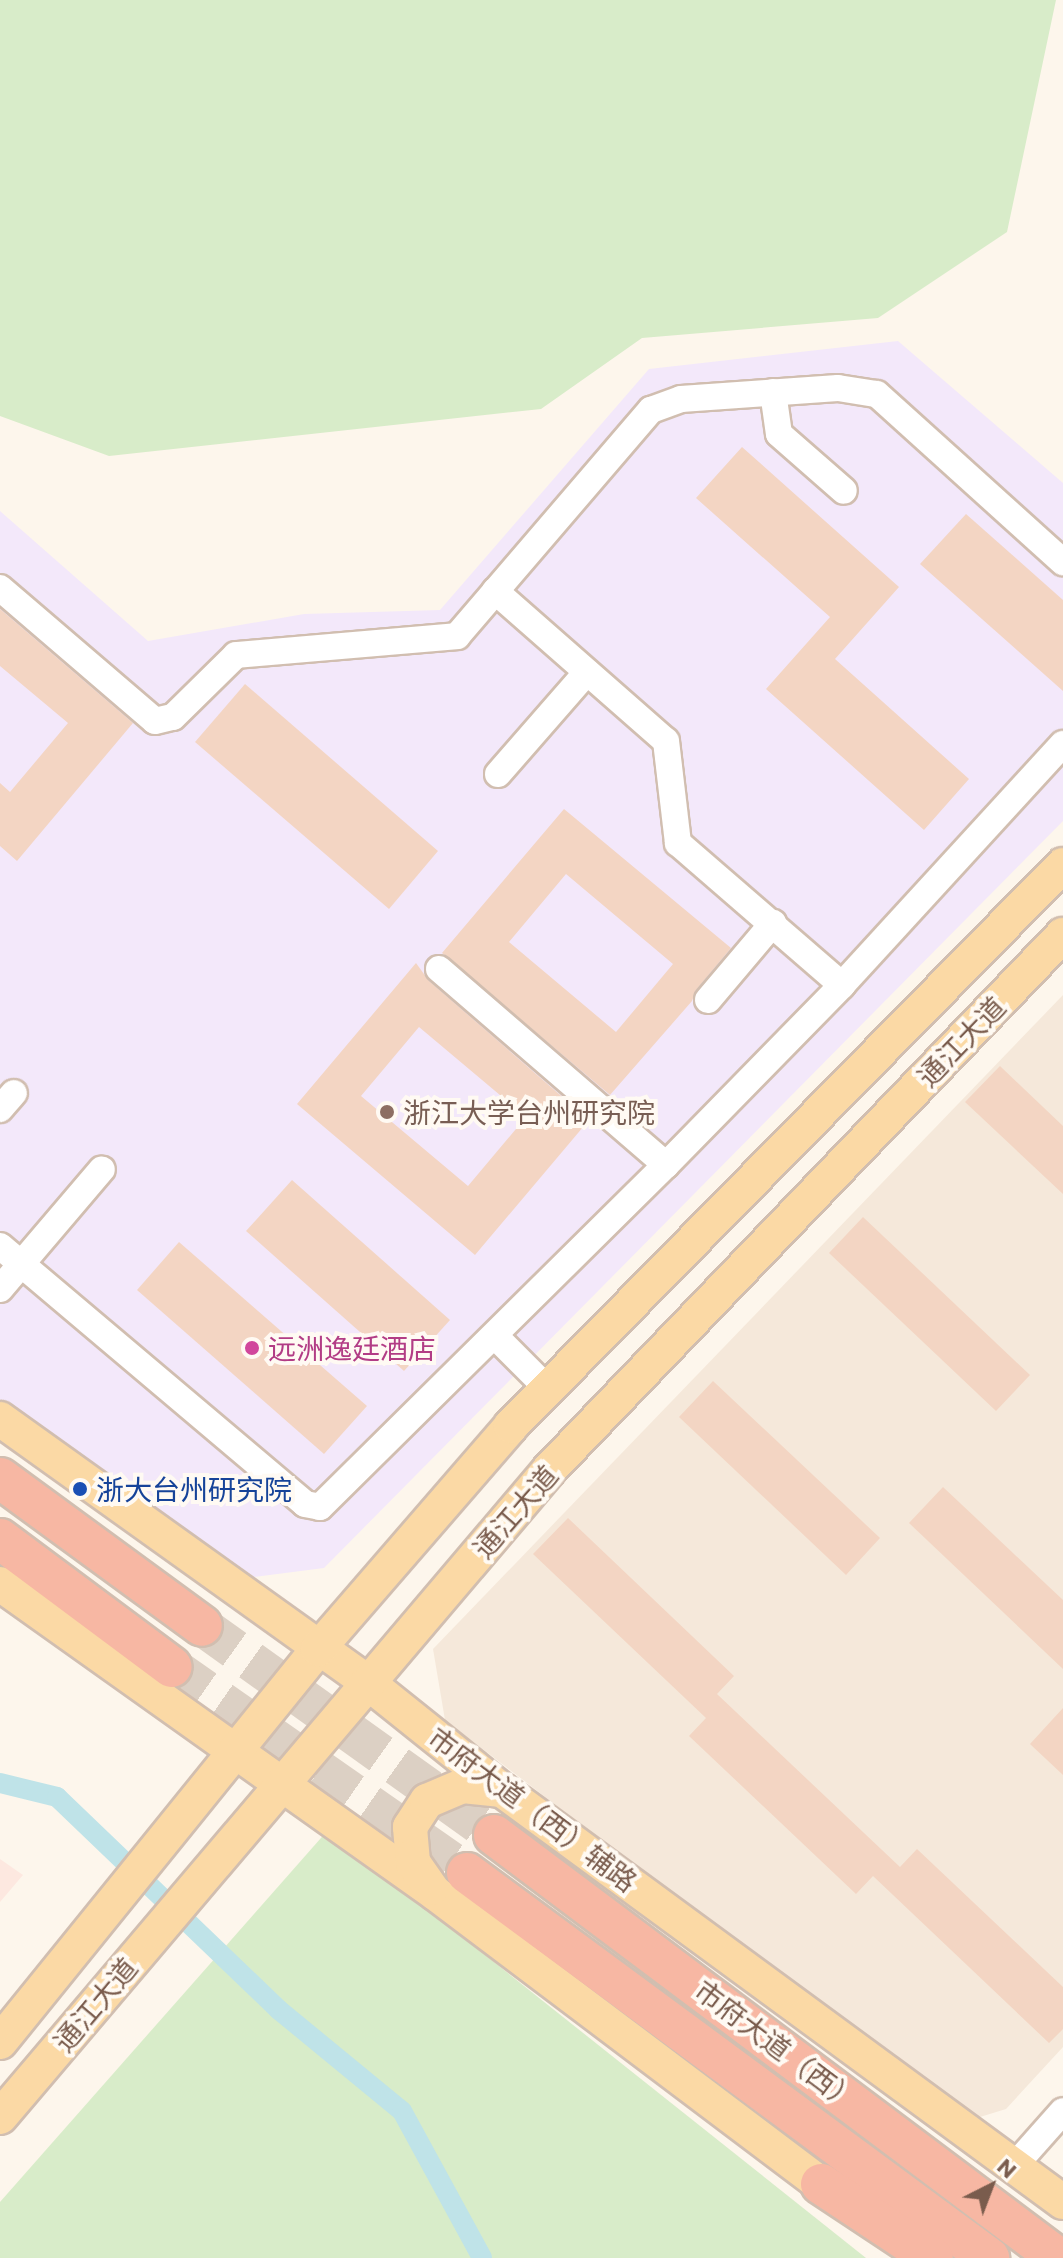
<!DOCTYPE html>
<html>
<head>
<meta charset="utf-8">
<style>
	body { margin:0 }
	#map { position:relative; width:1063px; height:2258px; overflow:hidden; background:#fdf6ec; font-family:Commissioner,"Noto Sans SC",sans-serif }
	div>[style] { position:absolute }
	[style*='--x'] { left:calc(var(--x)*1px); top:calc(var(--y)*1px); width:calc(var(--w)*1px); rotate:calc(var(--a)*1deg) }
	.residential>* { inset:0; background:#f5e8da }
	.commercial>* { inset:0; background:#fde8e0 }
	.education>* { inset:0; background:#f3e8fa }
	.green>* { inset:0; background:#d8ecc9 }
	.canal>* { height:20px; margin:-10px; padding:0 10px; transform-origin:10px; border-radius:10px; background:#bfe3e8 }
	.building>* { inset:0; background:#f3d5c3 }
	.highway-tunnel>* { height:40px; margin-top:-20px; transform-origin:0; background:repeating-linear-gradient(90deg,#dcd0c4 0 40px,transparent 0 60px) }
	.roads { filter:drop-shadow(2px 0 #d1beb0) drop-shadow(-2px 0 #d1beb0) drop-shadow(0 2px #d1beb0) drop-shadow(0 -2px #d1beb0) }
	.minor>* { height:26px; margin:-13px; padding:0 13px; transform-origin:13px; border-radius:13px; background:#fff }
	.major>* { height:34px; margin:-17px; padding:0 17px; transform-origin:17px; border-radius:17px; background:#fbd9a5 }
	.highway>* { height:40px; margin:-20px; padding:0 20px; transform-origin:20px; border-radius:20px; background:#f7b7a3 }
	.dots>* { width:22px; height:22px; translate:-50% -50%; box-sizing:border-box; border:4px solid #fffaf3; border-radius:50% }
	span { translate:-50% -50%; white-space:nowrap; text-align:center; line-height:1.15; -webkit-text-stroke:8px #fffaf3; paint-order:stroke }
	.street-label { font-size:28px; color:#7a5c4d }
	.education-label { font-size:28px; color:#785e54 }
	.left { translate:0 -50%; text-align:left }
	.hotel-label { font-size:28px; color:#b23c85 }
	.transit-label { font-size:28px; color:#164399 }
	.north { position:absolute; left:951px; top:2146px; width:80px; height:80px; -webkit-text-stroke:6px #fffaf3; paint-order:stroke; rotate:42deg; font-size:22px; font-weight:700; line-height:32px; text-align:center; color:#7a5c4d }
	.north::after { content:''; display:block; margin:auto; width:28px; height:36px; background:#7a5c4d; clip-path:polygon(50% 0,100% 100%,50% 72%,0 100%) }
</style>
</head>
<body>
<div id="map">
	<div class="residential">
		<div style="clip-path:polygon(1063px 995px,1063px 2047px,1006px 2109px,967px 2121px,445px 1720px,433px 1649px)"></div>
	</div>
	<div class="commercial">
		<div style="clip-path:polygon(0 1859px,23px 1875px,0 1902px)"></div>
	</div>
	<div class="education">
		<div style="clip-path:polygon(898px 341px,1063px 483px,1063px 821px,324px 1568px,238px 1579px,0 1404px,0 511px,148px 641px,304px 614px,440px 610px,649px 369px)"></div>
	</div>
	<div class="green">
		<div style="clip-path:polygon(0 0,1056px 0,1007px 232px,878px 318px,642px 338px,541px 409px,109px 456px,0 416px)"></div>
		<div style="clip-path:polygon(328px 1830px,866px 2258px,0 2258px,0 2202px)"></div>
	</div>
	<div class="canal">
		<div style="--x:0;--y:1783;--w:59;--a:13.8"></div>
		<div style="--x:57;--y:1797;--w:308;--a:43.8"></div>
		<div style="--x:279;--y:2010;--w:159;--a:39.4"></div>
		<div style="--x:402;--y:2111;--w:167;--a:61.4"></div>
	</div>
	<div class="building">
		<div style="clip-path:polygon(742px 447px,899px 587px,835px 659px,969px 779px,924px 830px,766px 689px,830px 617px,696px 498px)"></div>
		<div style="clip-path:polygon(966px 514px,1063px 600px,1063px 691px,920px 564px)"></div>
		<div style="clip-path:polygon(0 609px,133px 723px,17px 861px,0 846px,0 783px,10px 792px,68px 723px,0 666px)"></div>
		<div style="clip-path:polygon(245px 684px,438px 851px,389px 909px,195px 742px)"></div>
		<div style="clip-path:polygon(evenodd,564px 809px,731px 948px,696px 990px,692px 1001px,610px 1095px,442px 953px,564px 809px,566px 874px,673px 964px,616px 1032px,509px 942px,566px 874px)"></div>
		<div style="clip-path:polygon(evenodd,416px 963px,429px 981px,589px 1120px,475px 1255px,297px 1104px,416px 963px,419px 1027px,526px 1117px,468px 1186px,361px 1096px,419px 1027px)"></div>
		<div style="clip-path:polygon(1000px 1066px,1063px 1126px,1063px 1194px,965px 1102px)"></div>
		<div style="clip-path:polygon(292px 1180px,450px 1320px,404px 1371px,246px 1231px)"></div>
		<div style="clip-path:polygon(863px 1217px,1030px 1375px,996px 1411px,829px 1253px)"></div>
		<div style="clip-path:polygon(179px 1242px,367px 1406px,324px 1454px,137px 1290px)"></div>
		<div style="clip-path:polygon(713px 1381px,880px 1538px,846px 1575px,679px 1417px)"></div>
		<div style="clip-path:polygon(943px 1487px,1063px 1600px,1063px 1669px,909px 1523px)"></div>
		<div style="clip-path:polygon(568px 1518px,734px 1676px,717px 1694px,900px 1867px,917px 1849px,1063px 1987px,1063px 2029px,1049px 2043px,873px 1876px,856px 1894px,689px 1736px,706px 1718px,533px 1554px)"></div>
		<div style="clip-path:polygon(1063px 1708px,1063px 1775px,1030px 1744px)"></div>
	</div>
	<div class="highway-tunnel">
		<div style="--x:202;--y:1626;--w:359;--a:35.6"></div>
		<div style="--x:172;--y:1667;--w:360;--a:34.9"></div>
	</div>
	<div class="roads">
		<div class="minor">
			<div style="--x:773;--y:392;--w:42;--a:81.9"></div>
			<div style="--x:779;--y:434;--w:86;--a:41.2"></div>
			<div style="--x:0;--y:588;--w:204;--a:40.6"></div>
			<div style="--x:155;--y:721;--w:18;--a:-13"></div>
			<div style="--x:173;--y:717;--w:88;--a:-44.5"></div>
			<div style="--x:236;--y:655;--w:222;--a:-4.9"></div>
			<div style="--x:457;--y:636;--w:298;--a:-49.4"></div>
			<div style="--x:651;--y:410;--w:32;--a:-20"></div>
			<div style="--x:681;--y:399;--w:157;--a:-4"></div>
			<div style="--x:838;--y:388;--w:39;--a:9"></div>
			<div style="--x:877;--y:394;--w:251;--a:42.1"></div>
			<div style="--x:495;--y:591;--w:227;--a:41.3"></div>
			<div style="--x:666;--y:741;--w:103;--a:83.3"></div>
			<div style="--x:678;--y:843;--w:217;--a:40.9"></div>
			<div style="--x:498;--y:774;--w:135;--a:-48.9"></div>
			<div style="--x:439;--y:969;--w:300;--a:40.8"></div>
			<div style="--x:666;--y:1165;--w:252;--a:-45.6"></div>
			<div style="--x:842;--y:985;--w:327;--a:-47.5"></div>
			<div style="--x:708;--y:1000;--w:101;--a:-49.8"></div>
			<div style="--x:0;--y:1109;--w:21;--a:-49"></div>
			<div style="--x:0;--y:1246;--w:399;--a:40.2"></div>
			<div style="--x:305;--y:1504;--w:15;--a:11"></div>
			<div style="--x:320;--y:1507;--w:486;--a:-44.7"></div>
			<div style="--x:0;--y:1289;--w:157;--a:-49.6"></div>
			<div style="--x:496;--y:1337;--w:74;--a:45"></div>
			<div style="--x:1017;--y:2163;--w:69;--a:-48.5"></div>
		</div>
		<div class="major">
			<div style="--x:0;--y:1419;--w:452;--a:35.6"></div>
			<div style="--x:367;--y:1682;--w:173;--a:38.7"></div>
			<div style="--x:502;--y:1790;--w:696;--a:36.29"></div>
			<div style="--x:0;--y:1584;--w:534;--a:35.39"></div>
			<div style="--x:435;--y:1893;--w:510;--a:37.03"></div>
			<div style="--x:431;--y:1888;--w:32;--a:-125"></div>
			<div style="--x:413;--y:1862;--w:35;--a:-95"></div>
			<div style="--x:410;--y:1827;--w:31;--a:-57"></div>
			<div style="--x:427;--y:1801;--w:39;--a:-23"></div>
			<div style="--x:463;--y:1786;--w:39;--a:6"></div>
			<div style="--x:0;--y:2042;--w:506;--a:-51.02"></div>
			<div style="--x:318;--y:1649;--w:295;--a:-49.1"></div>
			<div style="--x:511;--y:1426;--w:787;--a:-45.46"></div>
			<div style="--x:0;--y:2117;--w:849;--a:-49.68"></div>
			<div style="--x:549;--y:1470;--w:742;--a:-46.15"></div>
		</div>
		<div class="highway">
			<div style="--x:0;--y:1478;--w:250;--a:36.2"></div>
			<div style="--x:0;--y:1539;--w:214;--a:36.7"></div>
			<div style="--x:494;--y:1835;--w:705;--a:36.87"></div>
			<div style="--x:467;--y:1873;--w:649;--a:36.41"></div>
			<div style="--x:821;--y:2184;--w:134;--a:33.5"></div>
		</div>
	</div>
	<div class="dots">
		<div style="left:387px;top:1112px;background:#8d6e63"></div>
		<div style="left:252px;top:1348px;background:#d1479c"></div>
		<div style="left:80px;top:1489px;background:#1a4fb4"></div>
	</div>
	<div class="street-label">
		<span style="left:961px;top:1041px;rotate:-46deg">通江大道</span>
		<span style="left:515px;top:1511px;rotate:-49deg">通江大道</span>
		<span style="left:533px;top:1809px;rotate:37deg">市府大道（西）辅路</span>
		<span style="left:95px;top:2004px;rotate:-50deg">通江大道</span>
		<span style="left:777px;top:2045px;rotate:37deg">市府大道（西）</span>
	</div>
	<div class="education-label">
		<span class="left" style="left:403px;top:1112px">浙江大学台州研究院</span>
	</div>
	<div class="hotel-label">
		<span class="left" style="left:268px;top:1348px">远洲逸廷酒店</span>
	</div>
	<div class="transit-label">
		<span class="left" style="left:96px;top:1489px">浙大台州研究院</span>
	</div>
	<div class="north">N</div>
</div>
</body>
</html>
